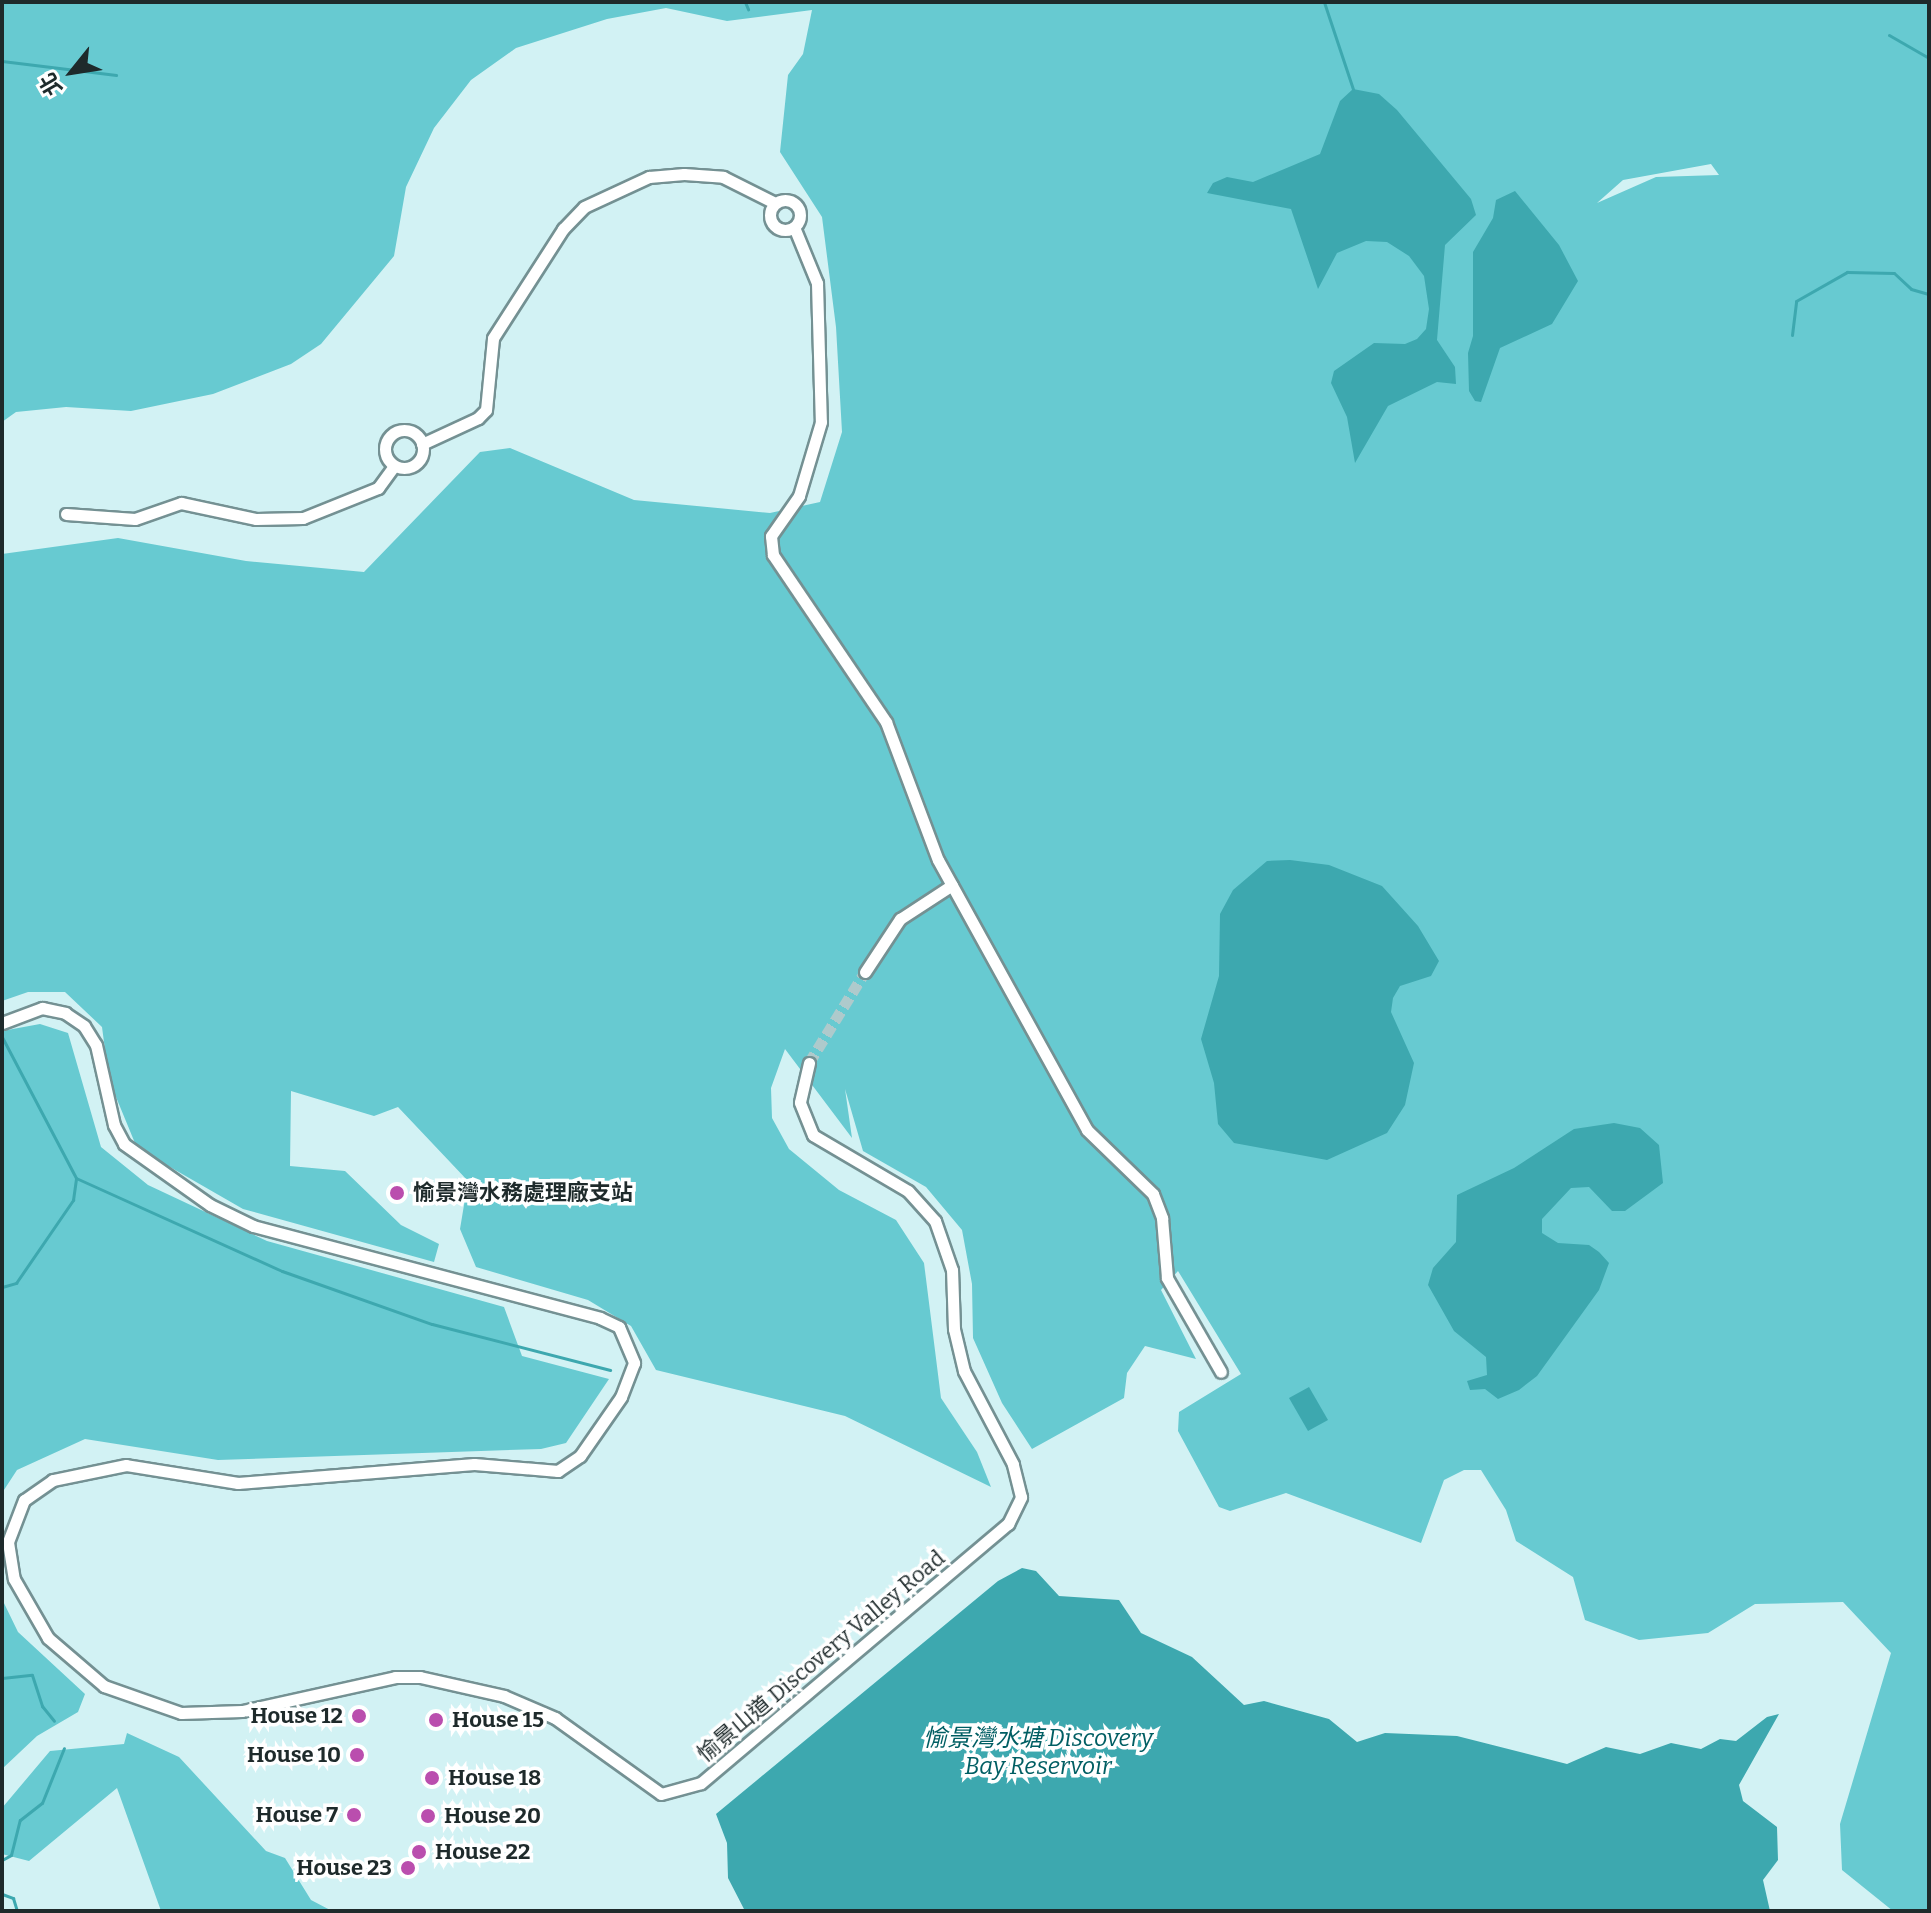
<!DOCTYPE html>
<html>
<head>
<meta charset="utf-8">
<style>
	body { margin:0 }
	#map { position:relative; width:1931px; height:1913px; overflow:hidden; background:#d2f2f4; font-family:Bitter,"Noto Sans TC",serif }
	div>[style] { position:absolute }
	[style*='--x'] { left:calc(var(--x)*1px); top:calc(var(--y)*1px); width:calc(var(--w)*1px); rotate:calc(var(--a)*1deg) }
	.green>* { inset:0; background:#67cad1 }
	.water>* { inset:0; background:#3da8af }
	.stream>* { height:3px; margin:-1.5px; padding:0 1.5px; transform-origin:1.5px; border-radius:1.5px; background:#3da8af }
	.minor-tunnel>* { height:11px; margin-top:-5.5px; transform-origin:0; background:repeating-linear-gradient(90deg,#aecacc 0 11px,transparent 0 16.5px) }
	.roads { filter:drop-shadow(2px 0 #749193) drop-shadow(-2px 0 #749193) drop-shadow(0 2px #749193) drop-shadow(0 -2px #749193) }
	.minor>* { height:11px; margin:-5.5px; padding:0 5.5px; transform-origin:5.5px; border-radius:5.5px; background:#fff }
	.minor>.ring { margin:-5.5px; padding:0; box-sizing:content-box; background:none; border:11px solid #fff; border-radius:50% }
	.dots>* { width:22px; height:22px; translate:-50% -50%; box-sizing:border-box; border:4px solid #fff; border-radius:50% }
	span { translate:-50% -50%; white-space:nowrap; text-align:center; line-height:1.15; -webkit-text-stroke:7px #fff; paint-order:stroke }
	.poi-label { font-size:22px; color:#1e2a2b; font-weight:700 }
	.left { translate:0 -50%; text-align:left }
	.right { translate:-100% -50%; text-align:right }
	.street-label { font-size:22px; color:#1e2a2b }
	.water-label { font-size:24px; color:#005e63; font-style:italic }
	.frame { position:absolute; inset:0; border:4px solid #1e2a2b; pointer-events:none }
	.north { position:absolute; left:32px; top:32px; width:80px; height:80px; -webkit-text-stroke:6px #fff; paint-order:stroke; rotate:240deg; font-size:22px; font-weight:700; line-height:32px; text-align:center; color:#1e2a2b }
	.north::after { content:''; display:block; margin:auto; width:28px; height:36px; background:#1e2a2b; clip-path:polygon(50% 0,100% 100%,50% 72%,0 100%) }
</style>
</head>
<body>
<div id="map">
	<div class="green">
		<div style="clip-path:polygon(evenodd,2px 2px,1929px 2px,1929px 1911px,1893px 1911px,1842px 1870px,1840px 1824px,1891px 1653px,1843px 1602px,1755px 1604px,1708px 1633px,1639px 1640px,1585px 1620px,1573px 1577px,1516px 1541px,1506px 1510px,1481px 1470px,1464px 1470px,1444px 1480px,1421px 1543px,1286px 1493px,1230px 1511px,1219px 1507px,1178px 1431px,1179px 1412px,1241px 1374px,1178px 1271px,1161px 1290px,1196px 1359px,1145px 1346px,1127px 1373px,1124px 1398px,1032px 1449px,1002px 1403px,973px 1338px,972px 1284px,962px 1230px,926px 1187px,863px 1151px,845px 1089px,852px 1138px,785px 1049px,771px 1088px,772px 1118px,789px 1149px,839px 1190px,896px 1220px,924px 1263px,941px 1398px,977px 1452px,991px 1487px,845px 1416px,656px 1370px,631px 1326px,588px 1300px,476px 1267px,460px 1229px,468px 1181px,398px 1107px,374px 1116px,291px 1091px,290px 1166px,345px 1171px,401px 1225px,439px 1244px,434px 1262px,243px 1209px,137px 1148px,109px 1080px,102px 1027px,65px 992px,28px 992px,2px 1001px,2px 554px,118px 538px,246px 561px,364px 572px,480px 452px,510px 448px,634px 500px,770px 513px,820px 502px,842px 432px,836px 327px,822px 217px,780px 152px,788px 75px,803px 54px,812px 10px,727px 21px,666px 8px,607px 19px,516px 48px,471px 80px,434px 128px,406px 187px,394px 256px,321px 344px,291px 364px,213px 394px,131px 411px,66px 407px,16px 412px,2px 422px,2px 2px,1711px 164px,1719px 175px,1656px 177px,1597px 203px,1623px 180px,1711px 164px)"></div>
		<div style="clip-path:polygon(40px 1024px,68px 1033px,101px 1147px,148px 1185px,267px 1241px,504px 1307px,522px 1356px,609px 1379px,566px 1443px,541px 1449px,218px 1460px,85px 1439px,17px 1470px,2px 1493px,2px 1031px)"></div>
		<div style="clip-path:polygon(2px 1599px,18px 1632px,85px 1694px,78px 1712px,37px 1736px,2px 1769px)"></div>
		<div style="clip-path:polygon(127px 1733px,179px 1757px,266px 1851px,285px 1858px,311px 1900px,332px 1911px,161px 1911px,117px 1788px,29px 1861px,2px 1854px,2px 1808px,50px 1751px,124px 1744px)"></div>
	</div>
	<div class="water">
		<div style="clip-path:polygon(1353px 89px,1379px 94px,1397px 110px,1471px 199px,1476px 215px,1445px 245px,1437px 340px,1455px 367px,1456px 384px,1437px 382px,1388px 406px,1355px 463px,1347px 417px,1331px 383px,1334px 371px,1374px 343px,1405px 344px,1417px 339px,1426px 329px,1429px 309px,1424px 276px,1409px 256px,1387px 242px,1366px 241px,1337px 253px,1318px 289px,1291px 209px,1207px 193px,1213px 183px,1227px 177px,1253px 182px,1320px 154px,1340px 101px)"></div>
		<div style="clip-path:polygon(1515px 191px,1559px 245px,1578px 281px,1552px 324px,1500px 348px,1481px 402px,1475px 401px,1469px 391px,1468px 353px,1473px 336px,1473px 252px,1493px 218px,1496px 200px)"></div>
		<div style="clip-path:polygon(1290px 860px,1329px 865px,1382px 886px,1418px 926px,1439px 961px,1431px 976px,1400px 986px,1393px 998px,1391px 1012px,1414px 1063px,1405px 1105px,1387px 1133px,1327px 1160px,1234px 1143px,1218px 1124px,1214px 1083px,1201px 1039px,1219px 976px,1220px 914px,1233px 890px,1267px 861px)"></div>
		<div style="clip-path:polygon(1614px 1123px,1640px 1128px,1659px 1145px,1663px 1183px,1625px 1211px,1612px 1211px,1589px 1187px,1571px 1188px,1542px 1219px,1542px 1233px,1558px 1243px,1589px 1245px,1599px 1252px,1609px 1263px,1599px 1290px,1537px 1376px,1519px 1390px,1498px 1399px,1485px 1389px,1470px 1390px,1467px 1381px,1487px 1375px,1486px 1357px,1454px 1331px,1428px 1285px,1433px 1268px,1456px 1242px,1457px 1195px,1514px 1168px,1574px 1129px)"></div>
		<div style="clip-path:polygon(1309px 1387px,1328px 1420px,1308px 1431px,1289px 1398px)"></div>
		<div style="clip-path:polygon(1022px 1568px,1036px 1571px,1059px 1596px,1119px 1600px,1141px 1633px,1192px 1657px,1244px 1705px,1264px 1701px,1329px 1719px,1357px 1742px,1385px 1733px,1457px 1736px,1567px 1764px,1606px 1747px,1640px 1754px,1671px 1743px,1701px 1749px,1720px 1739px,1736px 1741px,1767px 1717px,1779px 1714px,1739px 1785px,1743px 1801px,1777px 1827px,1778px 1860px,1763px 1880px,1770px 1911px,745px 1911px,728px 1878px,727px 1843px,716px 1814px,998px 1581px)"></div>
	</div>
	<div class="stream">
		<div style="--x:745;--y:2;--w:8;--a:67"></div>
		<div style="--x:1324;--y:2;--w:92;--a:71.6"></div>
		<div style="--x:1889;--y:35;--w:46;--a:29.9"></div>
		<div style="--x:2;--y:61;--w:115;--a:7"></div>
		<div style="--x:1792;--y:335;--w:34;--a:-83"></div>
		<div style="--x:1796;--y:301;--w:59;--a:-29.6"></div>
		<div style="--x:1847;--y:272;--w:47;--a:1.2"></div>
		<div style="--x:1894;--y:273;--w:23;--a:43"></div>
		<div style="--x:1911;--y:289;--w:19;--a:16"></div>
		<div style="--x:2;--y:1037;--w:159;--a:62.3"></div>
		<div style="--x:76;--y:1178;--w:226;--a:24.3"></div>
		<div style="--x:282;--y:1271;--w:159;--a:19.5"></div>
		<div style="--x:432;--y:1324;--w:184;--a:14.5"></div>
		<div style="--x:2;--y:1287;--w:15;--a:-16"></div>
		<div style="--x:16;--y:1283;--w:101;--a:-55.5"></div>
		<div style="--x:73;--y:1200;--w:21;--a:-82"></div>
		<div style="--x:2;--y:1678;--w:30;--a:-6"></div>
		<div style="--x:32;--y:1675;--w:33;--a:72"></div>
		<div style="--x:42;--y:1706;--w:19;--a:51"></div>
		<div style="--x:2;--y:1860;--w:10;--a:-29"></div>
		<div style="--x:11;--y:1855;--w:36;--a:-76"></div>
		<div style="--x:20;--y:1820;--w:28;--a:-38"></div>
		<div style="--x:42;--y:1803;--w:59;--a:-68.2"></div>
		<div style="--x:2;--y:1894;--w:12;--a:20"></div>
		<div style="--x:13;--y:1898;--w:14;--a:73"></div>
	</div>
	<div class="minor-tunnel">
		<div style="--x:809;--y:1063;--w:107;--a:-58.4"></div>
	</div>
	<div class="roads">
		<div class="minor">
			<div class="ring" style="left:770px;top:200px;width:19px;height:19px"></div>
			<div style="--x:794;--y:227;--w:61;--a:67.7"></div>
			<div style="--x:817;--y:283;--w:139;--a:88.4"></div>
			<div style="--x:821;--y:422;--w:77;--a:106.6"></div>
			<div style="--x:799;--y:496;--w:49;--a:125"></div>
			<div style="--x:771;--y:536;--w:19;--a:84"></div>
			<div style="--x:773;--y:555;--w:202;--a:55.9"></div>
			<div style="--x:886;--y:722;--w:147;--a:69.4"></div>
			<div style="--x:938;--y:860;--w:308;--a:61.1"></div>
			<div style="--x:1087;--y:1130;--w:92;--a:44.1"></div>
			<div style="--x:1153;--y:1194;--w:26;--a:69"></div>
			<div style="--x:1162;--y:1218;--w:60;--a:85.2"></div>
			<div style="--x:1167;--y:1278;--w:108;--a:60.1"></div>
			<div class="ring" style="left:385px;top:430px;width:27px;height:27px"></div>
			<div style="--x:422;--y:444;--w:62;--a:-24.9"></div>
			<div style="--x:478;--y:418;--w:11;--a:-45"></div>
			<div style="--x:486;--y:410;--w:72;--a:-84.4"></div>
			<div style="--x:493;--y:338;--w:130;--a:-57.3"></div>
			<div style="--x:563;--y:229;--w:30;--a:-46"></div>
			<div style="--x:584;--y:207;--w:72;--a:-24.8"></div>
			<div style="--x:649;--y:177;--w:35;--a:-5"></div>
			<div style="--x:684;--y:174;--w:39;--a:4"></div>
			<div style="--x:723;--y:177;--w:58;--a:26.6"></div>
			<div style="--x:66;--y:514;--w:69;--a:4.1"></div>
			<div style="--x:135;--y:519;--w:49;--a:-19.2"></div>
			<div style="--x:181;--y:503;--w:77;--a:12"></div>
			<div style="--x:256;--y:519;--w:47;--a:-1.2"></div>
			<div style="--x:303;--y:518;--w:81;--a:-21.8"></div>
			<div style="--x:378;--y:488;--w:27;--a:-54"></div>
			<div style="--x:865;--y:972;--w:64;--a:-56.6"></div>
			<div style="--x:900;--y:919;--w:62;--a:-33.2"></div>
			<div style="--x:2;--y:1023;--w:43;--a:-20.6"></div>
			<div style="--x:42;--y:1008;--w:24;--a:12"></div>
			<div style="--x:65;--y:1013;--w:23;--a:34"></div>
			<div style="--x:84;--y:1026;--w:22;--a:58"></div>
			<div style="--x:96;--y:1045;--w:82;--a:77.3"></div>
			<div style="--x:114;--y:1125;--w:21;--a:62"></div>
			<div style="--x:124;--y:1144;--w:105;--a:35.3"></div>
			<div style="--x:210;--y:1205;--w:48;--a:26"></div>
			<div style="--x:253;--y:1226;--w:359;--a:14.8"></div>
			<div style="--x:600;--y:1318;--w:21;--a:25"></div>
			<div style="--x:619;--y:1327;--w:39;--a:67"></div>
			<div style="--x:634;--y:1363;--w:36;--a:111"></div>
			<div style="--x:621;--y:1397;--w:72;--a:124.8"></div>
			<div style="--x:580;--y:1456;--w:27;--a:146"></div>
			<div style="--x:558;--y:1471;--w:84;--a:-175.2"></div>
			<div style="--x:474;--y:1464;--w:237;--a:175.4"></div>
			<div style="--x:238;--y:1483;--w:113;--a:-170.9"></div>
			<div style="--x:126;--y:1465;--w:75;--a:168.4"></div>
			<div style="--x:53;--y:1480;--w:35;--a:145"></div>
			<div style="--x:24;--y:1500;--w:45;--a:110.9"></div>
			<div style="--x:8;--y:1542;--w:37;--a:81"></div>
			<div style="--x:14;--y:1579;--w:68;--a:60"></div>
			<div style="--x:48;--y:1638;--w:74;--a:40.6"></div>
			<div style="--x:104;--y:1686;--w:82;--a:19.3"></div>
			<div style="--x:181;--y:1713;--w:61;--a:-1.9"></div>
			<div style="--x:242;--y:1711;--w:157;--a:-12.5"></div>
			<div style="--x:395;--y:1677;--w:25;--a:0"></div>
			<div style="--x:420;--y:1677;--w:86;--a:12.7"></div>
			<div style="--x:504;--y:1696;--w:56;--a:23.3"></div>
			<div style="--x:555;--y:1718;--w:130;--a:35.6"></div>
			<div style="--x:661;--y:1794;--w:41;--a:-15.4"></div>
			<div style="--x:701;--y:1783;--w:402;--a:-40.2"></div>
			<div style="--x:1008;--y:1524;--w:30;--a:-64"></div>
			<div style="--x:1021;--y:1497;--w:34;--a:-104"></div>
			<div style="--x:1013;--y:1464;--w:105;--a:-117.8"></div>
			<div style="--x:964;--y:1371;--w:43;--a:-103.4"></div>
			<div style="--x:954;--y:1329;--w:59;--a:-91.9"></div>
			<div style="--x:952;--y:1270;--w:52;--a:-109.1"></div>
			<div style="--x:935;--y:1221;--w:40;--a:-132"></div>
			<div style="--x:908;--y:1191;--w:110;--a:-149.5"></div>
			<div style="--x:813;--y:1135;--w:35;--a:-112"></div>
			<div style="--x:800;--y:1102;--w:40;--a:-77"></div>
		</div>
	</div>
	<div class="dots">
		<div style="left:397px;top:1193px;background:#ba4eae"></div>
		<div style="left:359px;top:1716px;background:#ba4eae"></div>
		<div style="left:436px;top:1720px;background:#ba4eae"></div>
		<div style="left:357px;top:1755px;background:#ba4eae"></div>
		<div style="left:432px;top:1778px;background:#ba4eae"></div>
		<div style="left:354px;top:1815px;background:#ba4eae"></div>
		<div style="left:428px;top:1816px;background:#ba4eae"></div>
		<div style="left:419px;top:1852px;background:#ba4eae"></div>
		<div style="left:408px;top:1868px;background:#ba4eae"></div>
	</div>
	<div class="poi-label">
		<span class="left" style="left:413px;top:1193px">愉景灣水務處理廠支站</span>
		<span class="right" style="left:343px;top:1716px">House 12</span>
		<span class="left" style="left:452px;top:1720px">House 15</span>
		<span class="right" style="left:341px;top:1755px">House 10</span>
		<span class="left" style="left:448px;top:1778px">House 18</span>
		<span class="right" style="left:338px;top:1815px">House 7</span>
		<span class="left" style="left:444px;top:1816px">House 20</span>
		<span class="left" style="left:435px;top:1852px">House 22</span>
		<span class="right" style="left:392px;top:1868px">House 23</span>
	</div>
	<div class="street-label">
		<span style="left:821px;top:1656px;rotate:-40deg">愉景山道 Discovery Valley Road</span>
	</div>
	<div class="water-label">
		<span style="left:1038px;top:1753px">愉景灣水塘 Discovery<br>Bay Reservoir</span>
	</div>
	<div class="frame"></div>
	<div class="north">北</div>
</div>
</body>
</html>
